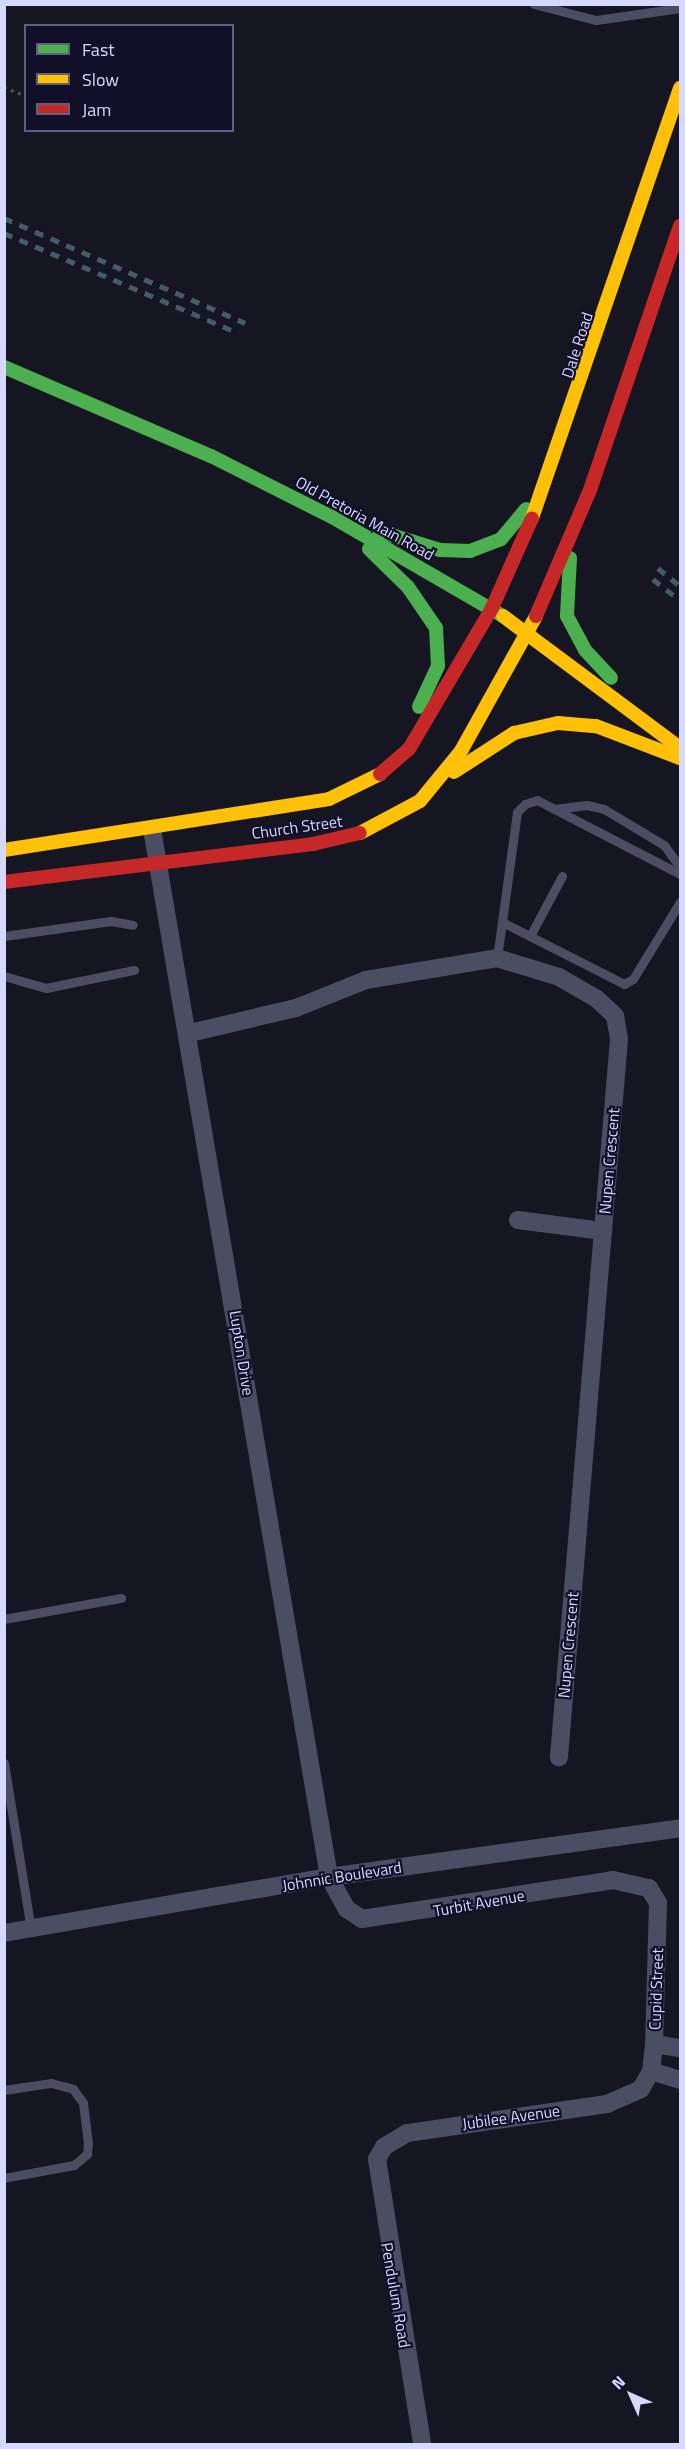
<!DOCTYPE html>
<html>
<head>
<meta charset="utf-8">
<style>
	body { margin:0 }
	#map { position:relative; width:685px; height:2449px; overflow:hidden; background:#161622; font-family:"Titillium Web",sans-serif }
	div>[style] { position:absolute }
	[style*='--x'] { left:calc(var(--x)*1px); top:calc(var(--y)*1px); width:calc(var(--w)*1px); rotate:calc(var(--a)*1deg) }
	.path>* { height:3px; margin-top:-1.5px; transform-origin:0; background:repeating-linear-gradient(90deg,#43525d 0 3px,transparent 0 7.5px) }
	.lane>* { height:9px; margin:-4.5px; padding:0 4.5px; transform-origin:4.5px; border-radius:4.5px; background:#4b4d63 }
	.street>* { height:18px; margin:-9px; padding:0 9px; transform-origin:9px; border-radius:9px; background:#4b4d63 }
	.fast>* { height:14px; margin:-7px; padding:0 7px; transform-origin:7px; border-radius:7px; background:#4caf50 }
	.slow>* { height:14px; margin:-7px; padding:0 7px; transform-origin:7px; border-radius:7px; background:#ffc107 }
	.jam>* { height:14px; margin:-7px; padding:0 7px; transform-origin:7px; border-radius:7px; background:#c62828 }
	.rail>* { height:4.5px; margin-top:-2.25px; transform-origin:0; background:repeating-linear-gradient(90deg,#425d69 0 9px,transparent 0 17px) }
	span { translate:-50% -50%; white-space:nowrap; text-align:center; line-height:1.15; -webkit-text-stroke:4.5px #111028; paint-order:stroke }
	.street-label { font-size:16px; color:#d7d8fe }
	.frame { position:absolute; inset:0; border:6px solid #d7d8fe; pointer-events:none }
	.legend { position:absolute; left:24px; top:24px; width:210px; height:108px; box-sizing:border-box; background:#111028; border:2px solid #60607e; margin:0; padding:8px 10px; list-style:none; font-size:18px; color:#d7d8fe }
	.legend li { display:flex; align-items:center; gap:12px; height:30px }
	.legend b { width:30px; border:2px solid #60607e }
	.north { position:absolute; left:601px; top:2365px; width:60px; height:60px; -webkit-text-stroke:4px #111028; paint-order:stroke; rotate:315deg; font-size:16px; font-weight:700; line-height:24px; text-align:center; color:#d7d8fe }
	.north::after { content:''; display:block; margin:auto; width:21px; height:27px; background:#d7d8fe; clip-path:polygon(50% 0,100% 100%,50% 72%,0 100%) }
</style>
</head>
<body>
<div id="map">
	<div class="path">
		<div style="--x:4;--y:87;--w:18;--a:22"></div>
	</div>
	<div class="lane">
		<div style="--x:534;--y:4;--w:64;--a:14.5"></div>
		<div style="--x:596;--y:20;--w:85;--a:-8.1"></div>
		<div style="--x:554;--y:809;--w:33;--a:-7"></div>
		<div style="--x:587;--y:805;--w:17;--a:13"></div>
		<div style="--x:604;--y:809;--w:70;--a:31"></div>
		<div style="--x:664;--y:845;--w:27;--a:54"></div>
		<div style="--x:502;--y:922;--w:137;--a:26.9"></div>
		<div style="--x:624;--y:984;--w:10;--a:-29"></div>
		<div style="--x:633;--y:979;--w:90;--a:-58.6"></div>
		<div style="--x:4;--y:936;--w:108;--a:-8"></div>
		<div style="--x:111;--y:921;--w:22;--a:10"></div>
		<div style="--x:530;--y:936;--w:68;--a:-61.9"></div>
		<div style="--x:497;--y:958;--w:147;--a:-82.2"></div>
		<div style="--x:517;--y:812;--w:11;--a:-45"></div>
		<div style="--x:525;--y:804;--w:13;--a:-18"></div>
		<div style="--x:537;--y:800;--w:161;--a:27.4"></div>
		<div style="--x:4;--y:976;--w:44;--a:15.9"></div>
		<div style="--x:46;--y:988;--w:90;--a:-11.6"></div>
		<div style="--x:4;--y:1619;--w:119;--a:-10.2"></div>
		<div style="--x:4;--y:1763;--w:168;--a:80.8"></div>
		<div style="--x:4;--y:2090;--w:48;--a:-8.5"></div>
		<div style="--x:51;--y:2083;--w:23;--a:15"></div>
		<div style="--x:73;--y:2089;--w:17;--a:54"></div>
		<div style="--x:83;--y:2103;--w:40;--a:82.9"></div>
		<div style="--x:88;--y:2143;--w:11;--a:95"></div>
		<div style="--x:87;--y:2154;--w:17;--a:140"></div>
		<div style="--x:74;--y:2165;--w:71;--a:169.5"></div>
	</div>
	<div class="street">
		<div style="--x:152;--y:829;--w:1063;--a:80.41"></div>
		<div style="--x:329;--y:1877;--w:37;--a:61"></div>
		<div style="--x:347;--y:1909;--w:18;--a:34"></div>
		<div style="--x:362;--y:1919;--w:254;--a:-8.8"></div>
		<div style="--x:613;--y:1880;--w:37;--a:13"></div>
		<div style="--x:649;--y:1888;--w:17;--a:59"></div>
		<div style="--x:658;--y:1903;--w:141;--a:91.6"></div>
		<div style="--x:654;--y:2044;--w:27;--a:96"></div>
		<div style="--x:651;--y:2071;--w:21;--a:119"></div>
		<div style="--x:641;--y:2089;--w:37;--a:156"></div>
		<div style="--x:607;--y:2104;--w:202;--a:171.7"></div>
		<div style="--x:407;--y:2133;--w:27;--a:149"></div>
		<div style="--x:384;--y:2147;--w:14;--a:120"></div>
		<div style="--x:377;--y:2159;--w:289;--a:81"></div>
		<div style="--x:190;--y:1033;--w:109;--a:-13.3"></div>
		<div style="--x:296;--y:1008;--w:75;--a:-21.8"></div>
		<div style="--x:366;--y:980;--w:133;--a:-9.5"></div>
		<div style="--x:497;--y:958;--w:65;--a:17"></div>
		<div style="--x:559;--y:977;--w:44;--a:30.1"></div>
		<div style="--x:597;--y:999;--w:25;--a:43"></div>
		<div style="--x:615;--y:1016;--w:23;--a:80"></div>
		<div style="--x:619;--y:1039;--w:721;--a:94.78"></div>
		<div style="--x:518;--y:1220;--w:86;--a:7.4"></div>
		<div style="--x:4;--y:1933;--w:330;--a:-9.8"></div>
		<div style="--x:329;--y:1877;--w:354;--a:-7.9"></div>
		<div style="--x:654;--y:2044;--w:26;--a:9"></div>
		<div style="--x:651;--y:2071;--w:30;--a:17"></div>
	</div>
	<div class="fast">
		<div style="--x:4;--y:367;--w:225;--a:23.3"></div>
		<div style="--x:211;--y:456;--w:136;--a:26.8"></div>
		<div style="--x:332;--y:517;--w:198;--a:30.1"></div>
		<div style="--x:378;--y:531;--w:65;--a:17"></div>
		<div style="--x:440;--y:550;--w:30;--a:2"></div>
		<div style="--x:470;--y:551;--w:33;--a:-21"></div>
		<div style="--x:501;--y:539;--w:39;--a:-50"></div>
		<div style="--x:369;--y:549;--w:54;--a:44.3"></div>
		<div style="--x:408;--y:587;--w:50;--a:55.7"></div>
		<div style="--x:436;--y:628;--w:38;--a:87"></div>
		<div style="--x:438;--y:666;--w:45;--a:114.9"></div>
		<div style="--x:570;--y:558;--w:58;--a:93"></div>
		<div style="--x:567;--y:616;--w:38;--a:62"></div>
		<div style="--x:585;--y:650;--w:38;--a:47"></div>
	</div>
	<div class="slow">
		<div style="--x:532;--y:518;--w:455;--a:-71"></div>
		<div style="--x:503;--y:616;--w:221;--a:36.7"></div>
		<div style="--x:454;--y:772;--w:72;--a:-33"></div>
		<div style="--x:514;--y:733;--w:45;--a:-12.8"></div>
		<div style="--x:558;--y:723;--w:38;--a:5"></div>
		<div style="--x:596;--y:726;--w:90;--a:20.9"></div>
		<div style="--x:360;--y:833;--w:68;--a:-28.1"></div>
		<div style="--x:420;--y:801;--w:65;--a:-50.6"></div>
		<div style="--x:461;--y:751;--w:154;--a:-60.9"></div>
		<div style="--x:4;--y:850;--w:329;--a:-8.9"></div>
		<div style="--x:329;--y:799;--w:57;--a:-26.1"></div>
	</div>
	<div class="jam">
		<div style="--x:536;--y:616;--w:137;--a:-66.8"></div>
		<div style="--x:590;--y:490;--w:279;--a:-71.2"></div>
		<div style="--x:380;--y:774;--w:38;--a:-41"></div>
		<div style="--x:409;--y:749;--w:164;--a:-59.5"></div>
		<div style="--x:492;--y:608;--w:98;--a:-66"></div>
		<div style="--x:4;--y:882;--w:311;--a:-7"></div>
		<div style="--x:313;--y:844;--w:48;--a:-13.2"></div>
	</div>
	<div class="rail">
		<div style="--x:4;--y:218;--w:263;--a:23.5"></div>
		<div style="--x:4;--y:233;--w:255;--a:23.1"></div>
		<div style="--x:658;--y:568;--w:28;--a:39"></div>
		<div style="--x:653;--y:579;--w:34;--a:38"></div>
	</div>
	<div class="street-label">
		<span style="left:577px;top:345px;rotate:-72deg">Dale Road</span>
		<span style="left:365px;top:518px;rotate:29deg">Old Pretoria Main Road</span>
		<span style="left:297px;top:827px;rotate:-8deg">Church Street</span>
		<span style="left:609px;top:1161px;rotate:-85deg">Nupen Crescent</span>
		<span style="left:242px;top:1353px;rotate:81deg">Lupton Drive</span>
		<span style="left:568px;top:1645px;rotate:-85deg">Nupen Crescent</span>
		<span style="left:342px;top:1876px;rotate:-9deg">Johnnic Boulevard</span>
		<span style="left:479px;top:1903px;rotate:-10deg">Turbit Avenue</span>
		<span style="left:656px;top:1989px;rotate:-88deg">Cupid Street</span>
		<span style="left:511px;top:2117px;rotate:-8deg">Jubilee Avenue</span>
		<span style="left:396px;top:2295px;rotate:80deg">Pendulum Road</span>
	</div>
	<div class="frame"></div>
	<ul class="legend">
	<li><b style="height:8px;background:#4caf50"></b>Fast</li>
	<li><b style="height:8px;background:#ffc107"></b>Slow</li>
	<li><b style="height:8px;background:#c62828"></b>Jam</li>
	</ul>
	<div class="north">N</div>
</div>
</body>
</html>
